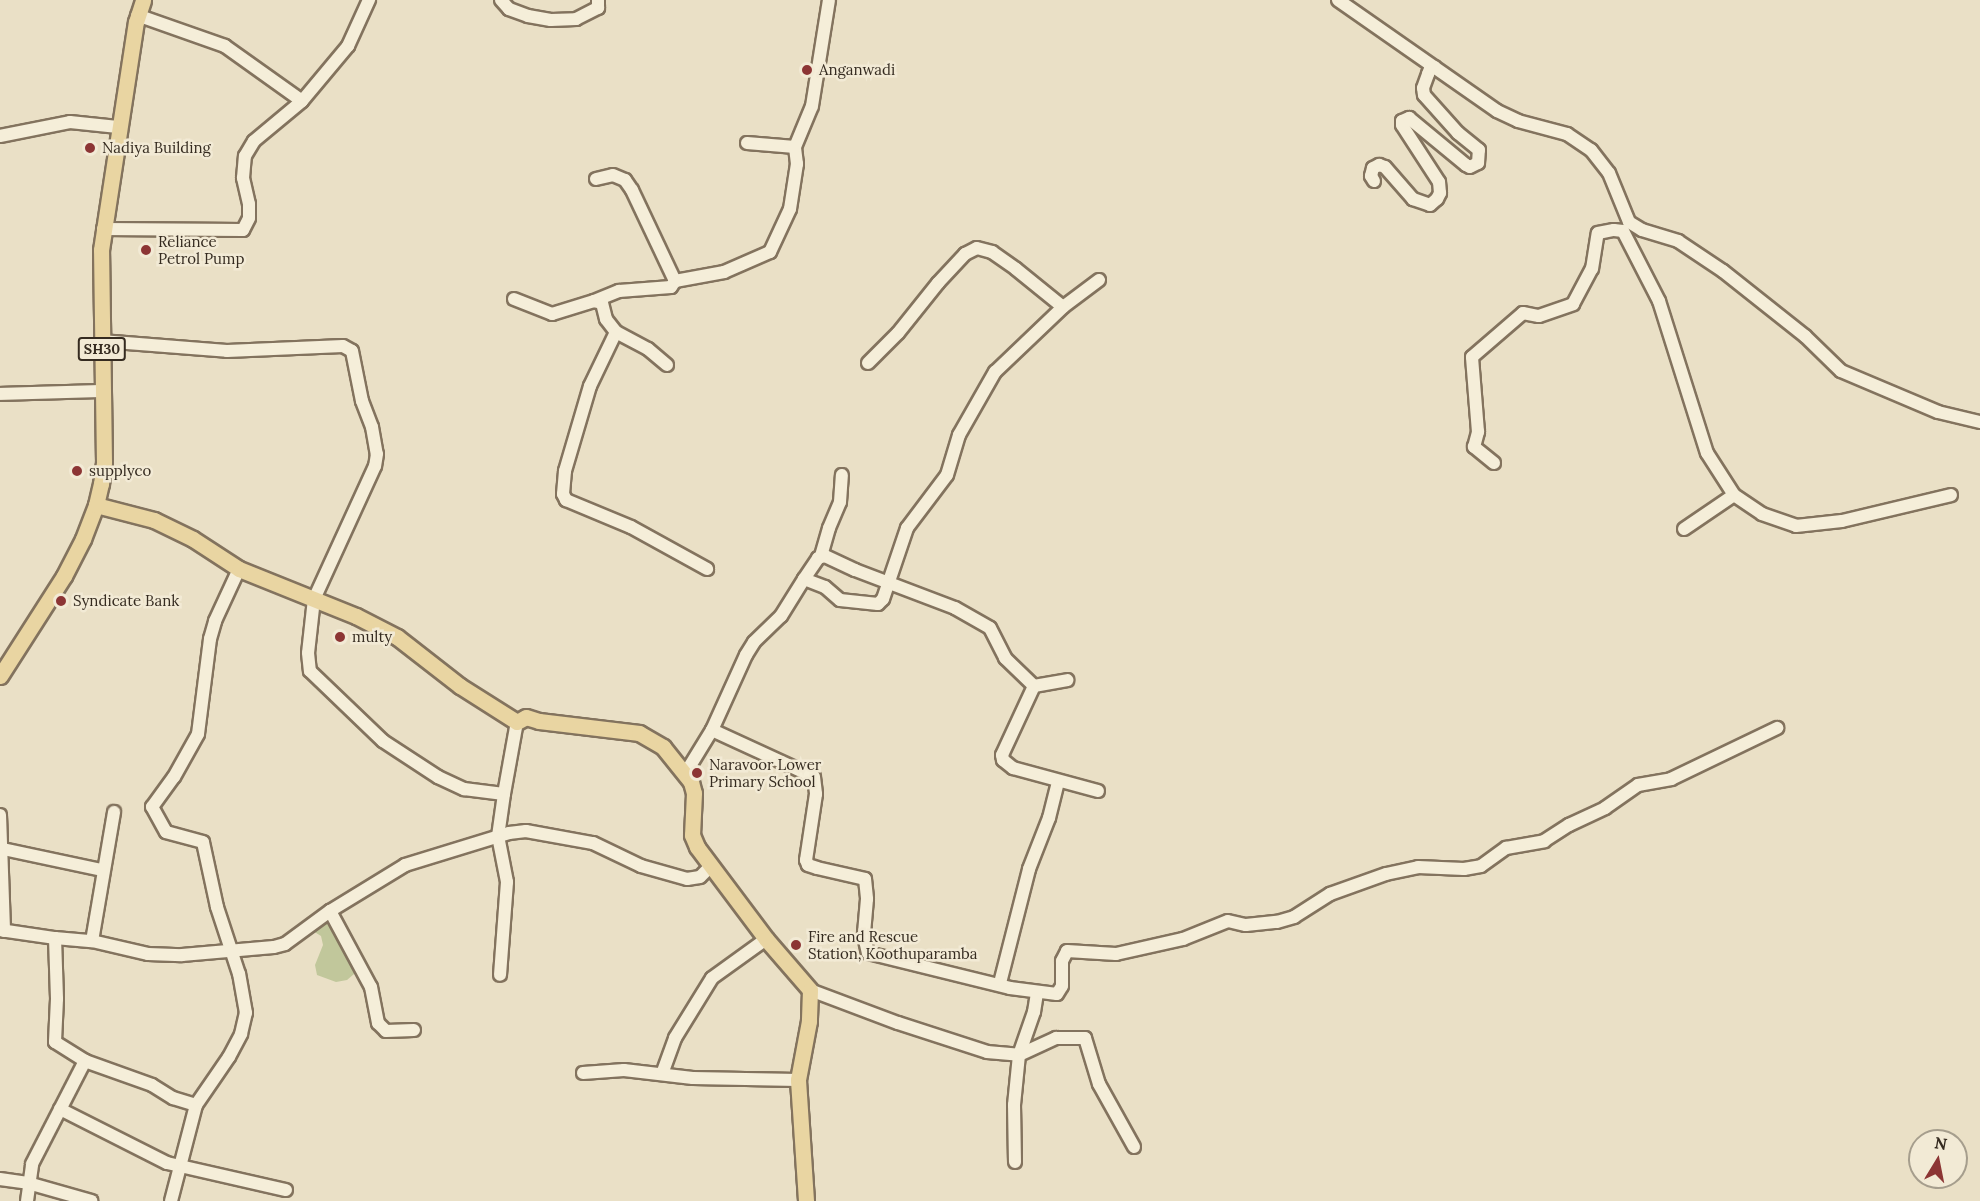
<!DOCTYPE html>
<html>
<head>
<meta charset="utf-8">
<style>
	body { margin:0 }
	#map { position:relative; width:1980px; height:1201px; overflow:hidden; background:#eae0c6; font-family:Lora,serif }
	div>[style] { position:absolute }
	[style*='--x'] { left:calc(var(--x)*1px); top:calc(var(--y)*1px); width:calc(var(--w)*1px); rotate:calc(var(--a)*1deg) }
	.green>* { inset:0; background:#c1c79b }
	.roads { filter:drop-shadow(2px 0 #83735e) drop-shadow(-2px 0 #83735e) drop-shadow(0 2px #83735e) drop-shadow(0 -2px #83735e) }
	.minor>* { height:12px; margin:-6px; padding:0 6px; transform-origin:6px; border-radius:6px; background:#f5eed9 }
	.major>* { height:15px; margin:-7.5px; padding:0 7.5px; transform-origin:7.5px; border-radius:7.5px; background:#e9d5a2 }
	.dots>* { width:16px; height:16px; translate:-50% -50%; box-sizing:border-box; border:3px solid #f2ead5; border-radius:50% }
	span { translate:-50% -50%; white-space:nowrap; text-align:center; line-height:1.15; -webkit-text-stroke:5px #f2ead5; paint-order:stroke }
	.shield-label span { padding:2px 4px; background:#f2ead5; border:2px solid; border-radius:4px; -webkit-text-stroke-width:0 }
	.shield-label { font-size:14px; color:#352b20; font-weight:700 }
	.poi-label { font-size:15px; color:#352b20 }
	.left { translate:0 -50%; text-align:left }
	.north { position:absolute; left:1908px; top:1129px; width:60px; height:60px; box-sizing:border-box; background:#f2ead5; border:2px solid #a69e8d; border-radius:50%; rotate:10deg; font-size:16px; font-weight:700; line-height:24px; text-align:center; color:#352b20 }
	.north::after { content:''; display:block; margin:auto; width:21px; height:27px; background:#8c3534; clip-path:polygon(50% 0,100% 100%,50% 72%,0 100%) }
</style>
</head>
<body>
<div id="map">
	<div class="green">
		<div style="clip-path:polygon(341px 921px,351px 933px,356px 947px,357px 966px,354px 974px,347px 980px,336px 982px,317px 975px,315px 965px,323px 945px,321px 936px,313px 931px,321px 924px)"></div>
	</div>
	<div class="roads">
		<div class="minor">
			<div style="--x:501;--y:0;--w:12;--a:48"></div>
			<div style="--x:509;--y:9;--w:20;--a:20"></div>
			<div style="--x:528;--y:16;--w:23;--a:10"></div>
			<div style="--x:551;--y:20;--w:25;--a:-2"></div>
			<div style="--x:576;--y:19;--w:25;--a:-27"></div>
			<div style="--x:598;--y:8;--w:8;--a:-90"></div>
			<div style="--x:1338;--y:0;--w:194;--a:34.9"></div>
			<div style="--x:1497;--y:111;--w:23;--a:25"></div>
			<div style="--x:1518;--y:121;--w:51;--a:14.9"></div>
			<div style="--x:1567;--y:134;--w:29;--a:34"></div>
			<div style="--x:1591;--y:150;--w:29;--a:52"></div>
			<div style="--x:1609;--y:173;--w:53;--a:67.8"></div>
			<div style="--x:1629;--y:222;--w:15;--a:32"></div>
			<div style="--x:1642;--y:230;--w:38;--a:17"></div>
			<div style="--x:1678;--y:241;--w:54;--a:33.7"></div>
			<div style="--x:1723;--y:271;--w:105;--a:38.4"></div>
			<div style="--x:1805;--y:336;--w:50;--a:44.2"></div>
			<div style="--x:1841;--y:371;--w:105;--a:22.9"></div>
			<div style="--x:1938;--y:412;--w:43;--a:13.4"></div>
			<div style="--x:302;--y:101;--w:72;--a:-50.1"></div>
			<div style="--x:348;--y:46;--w:51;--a:-65.5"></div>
			<div style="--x:0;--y:136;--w:71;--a:-11.3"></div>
			<div style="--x:70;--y:122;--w:48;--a:5.9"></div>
			<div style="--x:747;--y:143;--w:48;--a:4.8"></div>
			<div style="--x:596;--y:179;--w:17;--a:-13"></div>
			<div style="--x:613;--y:175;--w:13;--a:23"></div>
			<div style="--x:625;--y:180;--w:12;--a:55"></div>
			<div style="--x:632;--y:190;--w:101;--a:64.7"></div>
			<div style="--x:1374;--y:181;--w:6;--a:-121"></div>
			<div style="--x:1371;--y:176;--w:8;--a:-76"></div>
			<div style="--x:1373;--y:168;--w:7;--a:-27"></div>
			<div style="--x:1379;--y:165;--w:6;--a:18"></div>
			<div style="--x:1385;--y:167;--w:43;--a:48.8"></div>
			<div style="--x:1413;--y:199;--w:18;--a:19"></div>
			<div style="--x:1430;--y:205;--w:9;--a:-41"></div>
			<div style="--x:1437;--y:199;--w:7;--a:-63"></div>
			<div style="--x:1440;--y:193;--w:11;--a:-95"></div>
			<div style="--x:1439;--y:182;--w:68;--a:-123"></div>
			<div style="--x:1402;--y:125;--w:4;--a:-90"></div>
			<div style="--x:1402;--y:121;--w:8;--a:-23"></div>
			<div style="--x:1409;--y:118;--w:74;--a:39.5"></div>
			<div style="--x:1466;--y:165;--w:4;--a:27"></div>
			<div style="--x:1470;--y:167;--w:9;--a:-27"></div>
			<div style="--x:1478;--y:163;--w:13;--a:-86"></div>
			<div style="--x:1479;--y:150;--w:27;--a:-141"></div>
			<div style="--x:1458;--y:133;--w:51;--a:-131.8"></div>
			<div style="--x:1424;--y:95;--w:7;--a:-98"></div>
			<div style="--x:1423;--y:88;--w:15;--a:-70"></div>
			<div style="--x:1428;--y:74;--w:5;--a:-68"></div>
			<div style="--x:1430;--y:69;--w:5;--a:-22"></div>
			<div style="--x:103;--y:229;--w:140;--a:0.4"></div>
			<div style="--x:243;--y:230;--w:13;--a:-63"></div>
			<div style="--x:249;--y:218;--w:14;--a:-90"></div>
			<div style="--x:249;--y:204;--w:27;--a:-103"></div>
			<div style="--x:243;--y:178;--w:22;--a:-85"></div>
			<div style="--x:245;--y:156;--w:17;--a:-59"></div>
			<div style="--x:254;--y:141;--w:62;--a:-39.8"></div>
			<div style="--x:302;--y:101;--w:95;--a:-144.5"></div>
			<div style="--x:225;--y:46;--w:93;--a:-160.6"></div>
			<div style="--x:514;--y:299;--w:41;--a:21.5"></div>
			<div style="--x:552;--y:314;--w:44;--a:-17.2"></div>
			<div style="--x:616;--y:332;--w:60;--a:115.7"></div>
			<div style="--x:590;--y:386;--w:89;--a:106.4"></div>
			<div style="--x:565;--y:471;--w:23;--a:95"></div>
			<div style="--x:563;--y:494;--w:7;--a:63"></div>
			<div style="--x:566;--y:500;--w:70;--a:22.6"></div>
			<div style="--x:631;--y:527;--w:87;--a:28.9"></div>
			<div style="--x:101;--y:341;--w:126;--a:4.5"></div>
			<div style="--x:227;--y:351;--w:116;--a:-2.5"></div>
			<div style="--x:343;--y:346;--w:10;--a:29"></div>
			<div style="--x:352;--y:351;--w:51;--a:78.7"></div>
			<div style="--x:362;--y:401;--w:28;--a:69"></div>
			<div style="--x:372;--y:427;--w:27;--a:80"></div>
			<div style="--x:377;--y:454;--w:12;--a:99"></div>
			<div style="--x:375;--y:466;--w:146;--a:114.6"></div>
			<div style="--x:314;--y:599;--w:54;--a:96.3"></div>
			<div style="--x:308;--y:653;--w:18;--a:84"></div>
			<div style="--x:310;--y:671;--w:101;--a:43.8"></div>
			<div style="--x:383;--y:741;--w:66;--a:33.2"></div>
			<div style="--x:438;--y:777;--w:29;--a:25"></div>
			<div style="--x:464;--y:789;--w:40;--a:7.1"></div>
			<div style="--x:504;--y:794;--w:42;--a:98.1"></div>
			<div style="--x:498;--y:836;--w:47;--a:78.9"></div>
			<div style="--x:507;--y:882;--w:93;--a:94.3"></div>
			<div style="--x:868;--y:363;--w:42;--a:-45"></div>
			<div style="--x:898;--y:333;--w:64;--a:-51.3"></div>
			<div style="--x:938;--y:283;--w:40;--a:-47"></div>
			<div style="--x:965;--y:254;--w:13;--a:-27"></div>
			<div style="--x:977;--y:248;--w:16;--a:15"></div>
			<div style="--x:992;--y:252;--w:29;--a:35"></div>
			<div style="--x:1016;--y:269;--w:60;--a:39"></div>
			<div style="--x:667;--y:365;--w:25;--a:-140"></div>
			<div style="--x:648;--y:349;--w:36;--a:-152"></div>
			<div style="--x:616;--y:332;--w:16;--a:-128"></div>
			<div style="--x:606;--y:319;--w:16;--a:-104"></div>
			<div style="--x:602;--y:303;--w:8;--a:-166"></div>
			<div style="--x:594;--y:301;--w:27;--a:-22"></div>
			<div style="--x:619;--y:291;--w:52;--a:-4.4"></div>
			<div style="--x:671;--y:287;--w:7;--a:-56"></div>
			<div style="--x:675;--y:281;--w:50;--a:-10.4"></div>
			<div style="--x:724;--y:272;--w:50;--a:-23.5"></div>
			<div style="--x:770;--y:252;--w:47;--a:-65.1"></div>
			<div style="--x:790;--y:209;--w:46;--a:-81.2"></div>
			<div style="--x:797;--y:164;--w:17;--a:-97"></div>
			<div style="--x:795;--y:147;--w:44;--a:-67.5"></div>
			<div style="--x:812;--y:106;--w:107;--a:-80.9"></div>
			<div style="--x:0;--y:394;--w:103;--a:-1.7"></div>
			<div style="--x:1494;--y:463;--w:26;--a:-141"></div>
			<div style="--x:1474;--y:447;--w:16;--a:-75"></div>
			<div style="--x:1478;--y:432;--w:75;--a:-94.6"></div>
			<div style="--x:1472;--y:357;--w:67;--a:-40.8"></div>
			<div style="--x:1523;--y:313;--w:16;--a:11"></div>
			<div style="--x:1539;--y:316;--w:36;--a:-19"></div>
			<div style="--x:1573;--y:304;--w:40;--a:-62"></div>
			<div style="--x:1592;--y:269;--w:36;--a:-81"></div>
			<div style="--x:1598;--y:233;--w:16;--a:-11"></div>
			<div style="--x:1614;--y:230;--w:9;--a:6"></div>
			<div style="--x:1623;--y:231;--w:79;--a:62.8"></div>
			<div style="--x:1659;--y:301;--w:159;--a:72.5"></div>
			<div style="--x:1707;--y:453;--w:50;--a:57.3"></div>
			<div style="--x:1734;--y:495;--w:34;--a:34"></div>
			<div style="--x:1762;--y:514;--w:36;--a:19"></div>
			<div style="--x:1796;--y:526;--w:46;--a:-6.2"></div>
			<div style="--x:1842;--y:521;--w:112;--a:-13.4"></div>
			<div style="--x:1684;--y:529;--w:60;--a:-34.2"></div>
			<div style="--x:821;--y:556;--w:29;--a:-74"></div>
			<div style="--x:829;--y:528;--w:28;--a:-67"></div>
			<div style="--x:840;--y:502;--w:27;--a:-86"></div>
			<div style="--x:804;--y:579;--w:25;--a:-56"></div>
			<div style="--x:818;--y:558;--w:7;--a:-16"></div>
			<div style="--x:825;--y:556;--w:33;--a:25"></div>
			<div style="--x:855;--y:570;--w:107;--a:20.8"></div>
			<div style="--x:955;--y:608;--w:40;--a:29.7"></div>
			<div style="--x:990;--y:628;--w:34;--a:63"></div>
			<div style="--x:1005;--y:658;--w:40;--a:44"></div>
			<div style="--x:1034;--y:686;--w:76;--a:114.9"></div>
			<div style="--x:1002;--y:755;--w:5;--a:79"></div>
			<div style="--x:1003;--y:760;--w:13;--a:39"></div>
			<div style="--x:1013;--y:768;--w:88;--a:15.1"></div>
			<div style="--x:1034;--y:686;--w:34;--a:-10"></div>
			<div style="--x:712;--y:730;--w:112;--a:24.7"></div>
			<div style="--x:814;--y:777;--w:17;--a:83"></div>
			<div style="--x:816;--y:794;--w:67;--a:98.6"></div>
			<div style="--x:806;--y:860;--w:5;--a:68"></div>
			<div style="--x:808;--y:865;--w:9;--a:18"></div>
			<div style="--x:817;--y:868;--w:49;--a:12.9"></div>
			<div style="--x:865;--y:879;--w:20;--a:84"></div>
			<div style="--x:867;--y:899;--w:37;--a:95"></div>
			<div style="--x:864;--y:936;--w:17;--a:77"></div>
			<div style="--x:868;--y:953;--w:146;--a:13.8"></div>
			<div style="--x:1010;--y:988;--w:47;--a:7.3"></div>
			<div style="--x:1057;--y:994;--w:9;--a:-58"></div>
			<div style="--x:1062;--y:986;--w:25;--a:-90"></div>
			<div style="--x:1062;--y:961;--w:11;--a:-63"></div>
			<div style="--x:1067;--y:951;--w:49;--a:3.5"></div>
			<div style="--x:1116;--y:954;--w:69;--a:-12.6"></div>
			<div style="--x:1183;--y:939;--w:48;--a:-21.8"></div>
			<div style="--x:1228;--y:921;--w:18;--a:13"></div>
			<div style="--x:1246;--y:925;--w:31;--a:-6"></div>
			<div style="--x:1277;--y:922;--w:18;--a:-16"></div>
			<div style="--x:1294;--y:917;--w:43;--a:-32.6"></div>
			<div style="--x:1330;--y:894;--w:59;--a:-19.7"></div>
			<div style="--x:1386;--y:874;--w:33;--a:-12"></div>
			<div style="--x:1418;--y:867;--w:46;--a:2.5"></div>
			<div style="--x:1464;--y:869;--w:17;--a:-10"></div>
			<div style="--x:1481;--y:866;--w:31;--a:-36"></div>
			<div style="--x:1506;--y:848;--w:39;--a:-10"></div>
			<div style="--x:1544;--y:841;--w:30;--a:-33"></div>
			<div style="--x:1569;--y:825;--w:40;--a:-25"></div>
			<div style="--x:1605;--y:808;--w:40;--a:-34.9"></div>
			<div style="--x:1638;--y:785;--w:34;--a:-10"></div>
			<div style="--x:1671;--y:779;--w:118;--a:-25.7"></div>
			<div style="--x:685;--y:774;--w:52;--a:-58.5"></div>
			<div style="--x:712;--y:730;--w:82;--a:-65.6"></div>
			<div style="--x:746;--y:655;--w:15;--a:-58"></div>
			<div style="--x:754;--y:642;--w:37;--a:-44"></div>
			<div style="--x:781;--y:616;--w:44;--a:-58.1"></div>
			<div style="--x:804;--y:579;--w:22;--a:21"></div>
			<div style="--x:825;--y:587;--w:20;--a:41"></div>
			<div style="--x:840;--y:600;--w:38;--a:6"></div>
			<div style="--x:878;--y:604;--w:7;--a:-45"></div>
			<div style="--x:883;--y:599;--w:75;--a:-71.3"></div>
			<div style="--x:907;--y:528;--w:66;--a:-53"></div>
			<div style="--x:947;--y:475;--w:42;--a:-73.3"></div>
			<div style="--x:959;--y:435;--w:73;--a:-60.3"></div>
			<div style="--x:995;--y:372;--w:94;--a:-43.7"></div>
			<div style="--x:1063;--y:307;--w:45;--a:-36.9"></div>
			<div style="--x:504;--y:794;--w:73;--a:-79.8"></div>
			<div style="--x:0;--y:815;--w:116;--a:88"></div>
			<div style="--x:3;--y:849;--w:101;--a:12"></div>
			<div style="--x:330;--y:911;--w:86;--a:61.7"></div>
			<div style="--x:371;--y:987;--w:37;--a:79"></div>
			<div style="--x:378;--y:1023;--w:11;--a:45"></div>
			<div style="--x:386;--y:1031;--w:28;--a:-2"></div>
			<div style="--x:0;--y:930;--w:56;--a:8.3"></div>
			<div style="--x:55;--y:938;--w:61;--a:88.1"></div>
			<div style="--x:57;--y:999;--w:43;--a:92.7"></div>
			<div style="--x:55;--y:1042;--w:36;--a:32"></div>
			<div style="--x:85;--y:1061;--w:71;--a:19.7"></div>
			<div style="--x:152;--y:1085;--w:25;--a:32"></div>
			<div style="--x:173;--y:1098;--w:24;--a:17"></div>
			<div style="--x:55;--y:938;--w:37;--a:5"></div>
			<div style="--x:92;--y:941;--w:57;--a:13.1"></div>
			<div style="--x:148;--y:954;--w:34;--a:2"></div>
			<div style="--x:182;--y:955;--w:92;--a:-5"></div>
			<div style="--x:274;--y:947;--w:11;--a:-15"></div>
			<div style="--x:285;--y:944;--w:56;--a:-36.3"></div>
			<div style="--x:330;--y:911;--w:88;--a:-31.5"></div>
			<div style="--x:405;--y:865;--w:109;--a:-17.1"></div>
			<div style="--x:509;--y:833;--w:17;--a:-7"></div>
			<div style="--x:526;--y:831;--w:68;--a:10.2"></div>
			<div style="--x:593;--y:843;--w:53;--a:25.6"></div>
			<div style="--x:641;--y:866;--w:48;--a:15.8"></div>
			<div style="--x:687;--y:879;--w:13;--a:-9"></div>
			<div style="--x:700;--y:877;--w:14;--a:-45"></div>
			<div style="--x:92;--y:941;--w:131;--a:-80.3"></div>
			<div style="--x:1000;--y:983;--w:118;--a:-75.7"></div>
			<div style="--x:1029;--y:869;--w:55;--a:-68.6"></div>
			<div style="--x:1049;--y:818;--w:37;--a:-76"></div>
			<div style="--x:810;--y:990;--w:94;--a:20.6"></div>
			<div style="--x:898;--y:1023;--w:94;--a:18"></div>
			<div style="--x:987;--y:1052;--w:32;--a:5"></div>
			<div style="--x:1019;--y:1055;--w:41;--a:-24.7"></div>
			<div style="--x:1056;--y:1038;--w:29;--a:0"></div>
			<div style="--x:1085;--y:1038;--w:48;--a:73.1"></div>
			<div style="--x:1099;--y:1084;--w:72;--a:60.9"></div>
			<div style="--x:583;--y:1073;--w:41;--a:-4.2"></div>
			<div style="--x:624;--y:1070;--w:69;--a:6.6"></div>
			<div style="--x:693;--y:1078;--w:105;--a:1.1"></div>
			<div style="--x:662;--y:1074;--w:38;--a:-70"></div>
			<div style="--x:675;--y:1038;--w:70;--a:-58.3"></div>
			<div style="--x:712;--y:978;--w:67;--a:-35.8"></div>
			<div style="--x:60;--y:1109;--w:120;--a:26.8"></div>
			<div style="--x:167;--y:1163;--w:122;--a:12.8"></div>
			<div style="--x:1015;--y:1162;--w:57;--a:-91"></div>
			<div style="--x:1014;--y:1105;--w:50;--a:-84.3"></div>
			<div style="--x:1019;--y:1055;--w:46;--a:-70.8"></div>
			<div style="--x:1034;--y:1012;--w:19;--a:-81"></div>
			<div style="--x:0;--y:1179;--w:28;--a:8"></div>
			<div style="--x:28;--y:1183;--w:66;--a:15.9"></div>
			<div style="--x:27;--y:1201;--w:37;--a:-82"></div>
			<div style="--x:32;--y:1164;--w:116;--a:-62.8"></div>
			<div style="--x:171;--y:1201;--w:99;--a:-75.4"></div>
			<div style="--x:196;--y:1105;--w:58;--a:-55.5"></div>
			<div style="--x:229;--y:1057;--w:26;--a:-62"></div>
			<div style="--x:241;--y:1034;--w:22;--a:-77"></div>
			<div style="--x:246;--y:1013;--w:40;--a:-100"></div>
			<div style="--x:239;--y:974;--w:71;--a:-108.2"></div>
			<div style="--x:217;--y:907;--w:66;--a:-102.2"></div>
			<div style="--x:203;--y:842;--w:38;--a:-165"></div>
			<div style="--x:166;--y:832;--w:29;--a:-119"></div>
			<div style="--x:152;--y:807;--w:37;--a:-54"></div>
			<div style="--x:174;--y:777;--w:49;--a:-60.8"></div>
			<div style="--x:198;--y:734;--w:96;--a:-82.8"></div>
			<div style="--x:210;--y:639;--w:19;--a:-74"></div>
			<div style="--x:215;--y:621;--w:57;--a:-65.2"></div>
		</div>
		<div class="major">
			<div style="--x:96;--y:505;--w:60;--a:14.5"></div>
			<div style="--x:154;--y:520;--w:43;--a:26"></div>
			<div style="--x:193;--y:539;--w:55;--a:33.1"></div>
			<div style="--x:239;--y:569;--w:126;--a:21.9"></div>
			<div style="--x:356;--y:616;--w:46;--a:27.1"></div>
			<div style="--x:397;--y:637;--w:80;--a:37.9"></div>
			<div style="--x:460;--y:686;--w:67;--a:32.3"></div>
			<div style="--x:517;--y:722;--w:10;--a:-29"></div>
			<div style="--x:526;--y:717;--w:14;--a:17"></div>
			<div style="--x:539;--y:721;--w:101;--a:6.8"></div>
			<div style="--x:639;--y:733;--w:28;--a:30"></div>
			<div style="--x:663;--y:747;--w:45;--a:51.3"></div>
			<div style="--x:691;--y:782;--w:11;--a:75"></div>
			<div style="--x:694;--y:793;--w:42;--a:92.7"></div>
			<div style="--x:692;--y:835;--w:13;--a:67"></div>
			<div style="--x:697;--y:847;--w:115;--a:53.1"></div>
			<div style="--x:766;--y:939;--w:67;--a:49.2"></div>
			<div style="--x:810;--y:990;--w:31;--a:92"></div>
			<div style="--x:809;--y:1021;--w:60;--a:100.6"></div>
			<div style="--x:798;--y:1080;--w:121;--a:86.2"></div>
			<div style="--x:0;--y:676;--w:119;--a:-57.4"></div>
			<div style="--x:64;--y:576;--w:42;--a:-62.8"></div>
			<div style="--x:83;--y:539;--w:36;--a:-69"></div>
			<div style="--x:96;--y:505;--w:22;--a:-77"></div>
			<div style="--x:101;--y:484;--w:22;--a:-82"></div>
			<div style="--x:104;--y:462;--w:212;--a:-90.8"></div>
			<div style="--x:101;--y:250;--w:231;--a:-81.3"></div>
			<div style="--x:136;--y:22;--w:23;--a:-72"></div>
		</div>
	</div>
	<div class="dots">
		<div style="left:807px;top:70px;background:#8c3534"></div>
		<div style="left:90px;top:148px;background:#8c3534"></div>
		<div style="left:146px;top:250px;background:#8c3534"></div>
		<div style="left:77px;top:471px;background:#8c3534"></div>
		<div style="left:61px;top:601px;background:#8c3534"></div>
		<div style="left:340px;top:637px;background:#8c3534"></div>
		<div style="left:697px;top:773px;background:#8c3534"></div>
		<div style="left:796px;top:945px;background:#8c3534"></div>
	</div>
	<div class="shield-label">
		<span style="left:102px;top:349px">SH30</span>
	</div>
	<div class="poi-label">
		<span class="left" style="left:819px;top:70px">Anganwadi</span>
		<span class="left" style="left:102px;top:148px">Nadiya Building</span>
		<span class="left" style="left:158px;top:250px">Reliance<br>Petrol Pump</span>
		<span class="left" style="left:89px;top:471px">supplyco</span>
		<span class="left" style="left:73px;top:601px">Syndicate Bank</span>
		<span class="left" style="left:352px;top:637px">multy</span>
		<span class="left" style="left:709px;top:773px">Naravoor Lower<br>Primary School</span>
		<span class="left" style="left:808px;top:945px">Fire and Rescue<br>Station, Koothuparamba</span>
	</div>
	<div class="north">N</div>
</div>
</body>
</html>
